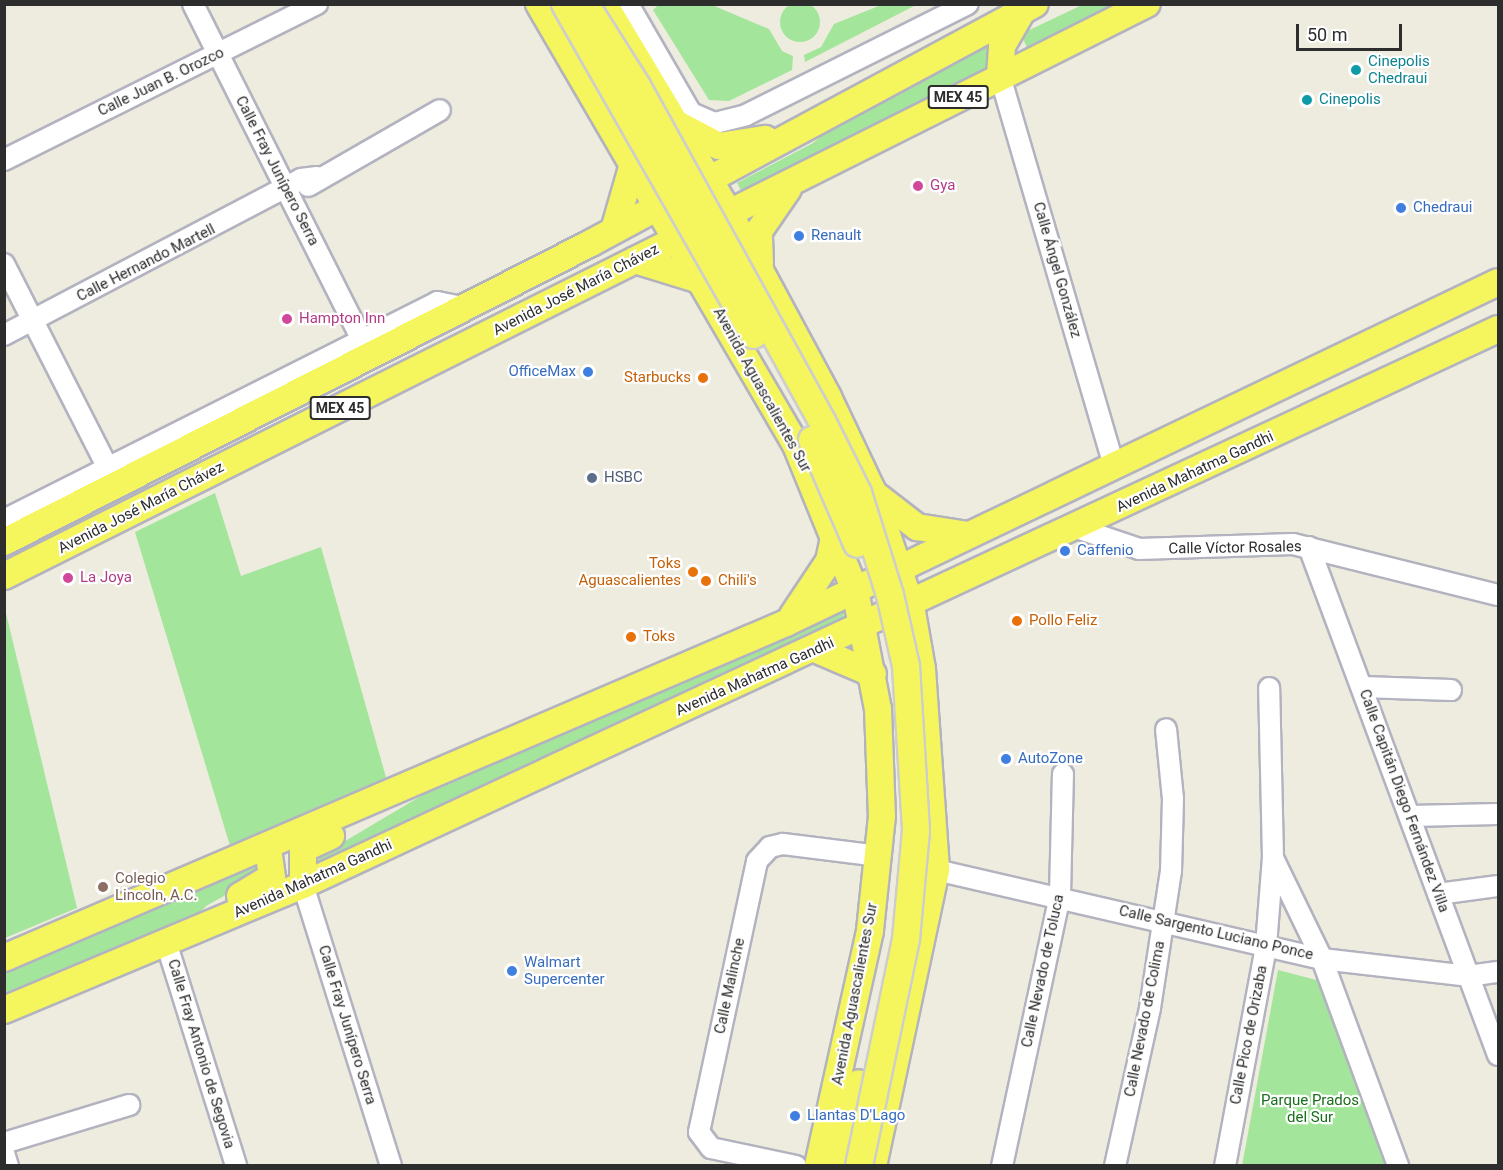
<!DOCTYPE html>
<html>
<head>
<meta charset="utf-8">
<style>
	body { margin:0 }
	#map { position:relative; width:1503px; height:1170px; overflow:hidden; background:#eeebdf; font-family:Roboto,sans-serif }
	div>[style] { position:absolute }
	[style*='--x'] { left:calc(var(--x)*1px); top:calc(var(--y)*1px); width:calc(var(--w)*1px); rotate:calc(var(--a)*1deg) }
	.green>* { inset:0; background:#a3e69b }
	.round { border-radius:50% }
	.roads { filter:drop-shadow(2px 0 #b3b3c0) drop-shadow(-2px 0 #b3b3c0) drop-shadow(0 2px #b3b3c0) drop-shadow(0 -2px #b3b3c0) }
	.minor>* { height:20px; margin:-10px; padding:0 10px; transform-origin:10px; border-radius:10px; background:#fff }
	.major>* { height:26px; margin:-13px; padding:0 13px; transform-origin:13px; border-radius:13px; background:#f5f55e }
	.bridges { filter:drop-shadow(2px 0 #cdcdcd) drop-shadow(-2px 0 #cdcdcd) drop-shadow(0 2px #cdcdcd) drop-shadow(0 -2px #cdcdcd) }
	.major-bridge>* { height:26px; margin:-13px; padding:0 13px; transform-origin:13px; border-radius:13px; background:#f5f55e }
	.dots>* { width:16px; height:16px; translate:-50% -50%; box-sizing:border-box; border:3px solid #fff; border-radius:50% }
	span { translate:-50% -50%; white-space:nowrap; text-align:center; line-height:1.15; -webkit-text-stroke:4.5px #fff; paint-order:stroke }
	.shield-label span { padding:2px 4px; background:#fff; border:2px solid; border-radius:4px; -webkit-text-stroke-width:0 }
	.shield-label { font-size:14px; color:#2d2d2d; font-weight:700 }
	.culture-label { font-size:15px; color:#0d838f }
	.left { translate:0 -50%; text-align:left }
	.street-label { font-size:15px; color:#2d2d2d }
	.hotel-label { font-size:15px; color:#b23c85 }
	.shop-label { font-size:15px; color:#366cbe }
	.right { translate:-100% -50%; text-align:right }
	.food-label { font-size:15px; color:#c56008 }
	.service-label { font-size:15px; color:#4e5e75 }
	.education-label { font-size:15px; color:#785e54 }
	.park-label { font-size:15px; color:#196e1b }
	.frame { position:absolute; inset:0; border:6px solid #2d2d2d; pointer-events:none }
	.scale { position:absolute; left:1296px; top:24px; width:106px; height:27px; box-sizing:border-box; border:3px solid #2d2d2d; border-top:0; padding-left:8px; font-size:18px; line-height:21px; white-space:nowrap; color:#2d2d2d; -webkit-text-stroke:4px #fff; paint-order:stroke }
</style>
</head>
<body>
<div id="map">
	<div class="green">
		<div class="round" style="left:780px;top:2px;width:40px;height:40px"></div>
		<div style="clip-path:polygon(658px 5px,712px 5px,769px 29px,782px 51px,793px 56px,792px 70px,729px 101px,709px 100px,653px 10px)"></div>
		<div style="clip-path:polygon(881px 5px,916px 5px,805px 62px,804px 55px,821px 47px,834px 24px)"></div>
		<div style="clip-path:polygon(1082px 5px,1119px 5px,1028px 50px,1021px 34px)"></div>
		<div style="clip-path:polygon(993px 30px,992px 75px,745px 198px,737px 183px,813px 143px,881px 88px)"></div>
		<div style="clip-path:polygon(215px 493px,241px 576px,321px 547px,387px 781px,231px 849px,135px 532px)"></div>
		<div style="clip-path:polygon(846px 604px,843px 618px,315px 868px,320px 856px,426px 793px)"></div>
		<div style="clip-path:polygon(5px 609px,77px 908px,5px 938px,4px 938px)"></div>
		<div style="clip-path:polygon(259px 864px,263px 874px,206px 906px,189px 925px,5px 996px,5px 968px)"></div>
		<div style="clip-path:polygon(1278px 970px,1324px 982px,1391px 1165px,1242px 1166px)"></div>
	</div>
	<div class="roads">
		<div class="minor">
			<div style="--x:193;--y:4;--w:374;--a:63.3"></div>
			<div style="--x:628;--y:4;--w:126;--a:60"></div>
			<div style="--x:691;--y:113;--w:26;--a:23"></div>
			<div style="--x:715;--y:123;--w:32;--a:-14"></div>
			<div style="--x:746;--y:115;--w:248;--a:-26.6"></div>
			<div style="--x:1000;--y:76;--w:405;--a:73.7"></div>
			<div style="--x:4;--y:160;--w:350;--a:-26.5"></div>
			<div style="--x:308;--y:186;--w:152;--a:-29.9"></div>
			<div style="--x:4;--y:264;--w:229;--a:63"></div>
			<div style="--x:4;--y:335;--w:335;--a:-27.7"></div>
			<div style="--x:301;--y:179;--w:16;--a:-7"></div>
			<div style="--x:4;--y:520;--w:485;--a:-26.7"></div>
			<div style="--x:437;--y:302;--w:26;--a:11"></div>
			<div style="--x:1077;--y:528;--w:65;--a:18.7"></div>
			<div style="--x:1139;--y:549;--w:154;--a:-1.9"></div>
			<div style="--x:1293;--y:544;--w:211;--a:14"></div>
			<div style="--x:1309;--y:547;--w:542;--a:69.59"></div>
			<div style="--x:1363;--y:687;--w:88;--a:2"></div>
			<div style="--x:1410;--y:816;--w:88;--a:-1.3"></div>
			<div style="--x:1274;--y:860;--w:110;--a:64.1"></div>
			<div style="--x:1322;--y:959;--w:221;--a:69.8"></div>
			<div style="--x:936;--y:870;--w:396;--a:13"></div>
			<div style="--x:1322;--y:959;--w:147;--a:6.6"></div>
			<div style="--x:1468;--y:976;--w:30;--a:-8"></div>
			<div style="--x:303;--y:885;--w:294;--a:72.6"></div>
			<div style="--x:1438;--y:894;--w:61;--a:-7.6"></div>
			<div style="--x:166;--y:942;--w:235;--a:72.6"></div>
			<div style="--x:4;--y:1143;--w:131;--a:-16.9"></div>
			<div style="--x:4;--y:1153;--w:14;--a:73"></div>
			<div style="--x:796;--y:1166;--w:87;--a:-168"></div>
			<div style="--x:711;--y:1148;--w:20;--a:-127"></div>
			<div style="--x:699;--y:1132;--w:277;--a:-77.9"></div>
			<div style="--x:757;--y:861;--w:19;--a:-47"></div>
			<div style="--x:770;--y:847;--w:13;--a:-13"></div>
			<div style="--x:783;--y:844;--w:97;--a:7.1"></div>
			<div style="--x:1002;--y:1166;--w:277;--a:-77.9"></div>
			<div style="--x:1060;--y:895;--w:121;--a:-88.6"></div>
			<div style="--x:1115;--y:1166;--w:162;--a:-77.5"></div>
			<div style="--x:1150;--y:1008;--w:139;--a:-81.3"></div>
			<div style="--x:1171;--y:871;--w:72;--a:-88.4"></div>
			<div style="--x:1173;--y:799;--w:70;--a:-95.7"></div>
			<div style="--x:1225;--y:1166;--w:224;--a:-79.4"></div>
			<div style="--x:1266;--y:946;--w:88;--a:-85.5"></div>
			<div style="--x:1273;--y:858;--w:170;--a:-91.3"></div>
		</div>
		<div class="major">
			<div style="--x:539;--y:4;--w:510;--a:59.77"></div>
			<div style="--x:796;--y:445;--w:157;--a:67.9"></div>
			<div style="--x:855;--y:590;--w:121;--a:79.1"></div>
			<div style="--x:878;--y:709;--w:107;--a:87.9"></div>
			<div style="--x:882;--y:816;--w:116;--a:96"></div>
			<div style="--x:870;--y:931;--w:241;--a:102.5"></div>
			<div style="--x:604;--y:4;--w:244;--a:59.1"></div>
			<div style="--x:729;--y:213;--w:209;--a:61.7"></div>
			<div style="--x:828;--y:397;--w:103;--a:64.7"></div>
			<div style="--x:872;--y:490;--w:122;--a:71.4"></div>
			<div style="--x:911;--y:606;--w:64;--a:80.1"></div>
			<div style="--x:922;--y:669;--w:201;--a:86"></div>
			<div style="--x:936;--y:870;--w:303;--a:102"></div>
			<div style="--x:1000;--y:76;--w:30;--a:-86"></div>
			<div style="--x:1002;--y:46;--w:38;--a:-60"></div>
			<div style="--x:679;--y:125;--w:45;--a:27.7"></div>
			<div style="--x:719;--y:146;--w:47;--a:-8.7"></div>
			<div style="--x:614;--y:230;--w:69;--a:-73.9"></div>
			<div style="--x:635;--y:260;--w:68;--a:17.1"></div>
			<div style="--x:760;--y:265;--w:34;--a:-92"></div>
			<div style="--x:759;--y:231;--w:51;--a:-55.4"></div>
			<div style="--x:877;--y:496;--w:51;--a:37.8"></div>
			<div style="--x:917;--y:527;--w:52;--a:8.9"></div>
			<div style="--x:4;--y:542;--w:659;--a:-26.99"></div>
			<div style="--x:591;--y:243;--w:504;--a:-28.29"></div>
			<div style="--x:4;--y:576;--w:1278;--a:-26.59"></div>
			<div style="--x:793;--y:615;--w:65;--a:-56.3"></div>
			<div style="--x:829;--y:561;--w:30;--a:-78"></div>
			<div style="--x:815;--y:649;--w:63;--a:23.3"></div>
			<div style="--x:303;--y:885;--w:36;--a:-90"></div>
			<div style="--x:303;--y:849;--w:31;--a:-25"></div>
			<div style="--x:240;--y:896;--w:37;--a:-31"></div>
			<div style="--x:272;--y:877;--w:30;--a:-98"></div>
			<div style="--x:4;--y:958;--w:851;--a:-23.19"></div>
			<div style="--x:786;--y:623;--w:789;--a:-25.59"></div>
			<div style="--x:4;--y:1010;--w:324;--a:-22.7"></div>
			<div style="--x:303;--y:885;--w:1318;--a:-24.95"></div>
			<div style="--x:839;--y:1166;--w:85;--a:-76.5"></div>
		</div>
	</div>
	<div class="bridges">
		<div class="major-bridge">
			<div style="--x:565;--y:4;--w:381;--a:60.3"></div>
			<div style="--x:585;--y:4;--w:97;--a:57.6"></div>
			<div style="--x:637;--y:86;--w:383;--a:61.1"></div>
			<div style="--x:822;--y:421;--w:80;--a:63.4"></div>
			<div style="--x:858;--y:493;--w:107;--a:72.6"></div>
			<div style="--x:890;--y:595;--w:73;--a:77.3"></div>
			<div style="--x:906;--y:666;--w:165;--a:86.5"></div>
			<div style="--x:916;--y:831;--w:108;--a:95.3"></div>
			<div style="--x:906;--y:939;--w:232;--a:101.7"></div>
			<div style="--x:812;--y:440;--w:113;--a:66.6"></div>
		</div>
	</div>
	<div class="dots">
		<div style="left:1356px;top:70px;background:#0f9aa8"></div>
		<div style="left:1307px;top:100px;background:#0f9aa8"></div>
		<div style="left:918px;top:186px;background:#d1479c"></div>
		<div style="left:1401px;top:208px;background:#3f7fe0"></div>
		<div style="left:799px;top:236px;background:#3f7fe0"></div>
		<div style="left:287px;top:319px;background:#d1479c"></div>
		<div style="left:588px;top:372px;background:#3f7fe0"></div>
		<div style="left:703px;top:378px;background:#e8710a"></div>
		<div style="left:592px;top:478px;background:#5c6f8a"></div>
		<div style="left:1065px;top:551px;background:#3f7fe0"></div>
		<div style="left:693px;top:572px;background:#e8710a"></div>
		<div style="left:68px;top:578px;background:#d1479c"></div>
		<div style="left:706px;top:581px;background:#e8710a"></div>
		<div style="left:1017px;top:621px;background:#e8710a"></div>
		<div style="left:631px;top:637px;background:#e8710a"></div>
		<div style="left:1006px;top:759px;background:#3f7fe0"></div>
		<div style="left:103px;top:887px;background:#8d6e63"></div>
		<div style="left:512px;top:971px;background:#3f7fe0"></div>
		<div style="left:795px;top:1116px;background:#3f7fe0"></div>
	</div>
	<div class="shield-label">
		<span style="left:958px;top:97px">MEX 45</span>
		<span style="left:340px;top:408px">MEX 45</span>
	</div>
	<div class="culture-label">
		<span class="left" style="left:1368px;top:70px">Cinepolis<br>Chedraui</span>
		<span class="left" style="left:1319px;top:100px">Cinepolis</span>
	</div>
	<div class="street-label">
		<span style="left:161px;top:82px;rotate:-26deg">Calle Juan B. Orozco</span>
		<span style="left:277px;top:171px;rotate:63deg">Calle Fray Junípero Serra</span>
		<span style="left:146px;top:263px;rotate:-27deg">Calle Hernando Martell</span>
		<span style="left:1057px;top:270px;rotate:74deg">Calle Ángel González</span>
		<span style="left:576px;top:290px;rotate:-27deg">Avenida José María Chávez</span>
		<span style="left:762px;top:390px;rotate:61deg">Avenida Aguascalientes Sur</span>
		<span style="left:1195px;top:472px;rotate:-25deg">Avenida Mahatma Gandhi</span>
		<span style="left:141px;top:508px;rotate:-27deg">Avenida José María Chávez</span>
		<span style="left:1235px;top:548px;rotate:-1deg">Calle Víctor Rosales</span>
		<span style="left:755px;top:677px;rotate:-24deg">Avenida Mahatma Gandhi</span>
		<span style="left:1404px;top:801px;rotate:70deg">Calle Capitán Diego Fernández Villa</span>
		<span style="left:313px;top:879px;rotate:-24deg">Avenida Mahatma Gandhi</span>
		<span style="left:1216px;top:933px;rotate:13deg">Calle Sargento Luciano Ponce</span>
		<span style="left:1043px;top:971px;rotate:-78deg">Calle Nevado de Toluca</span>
		<span style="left:730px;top:986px;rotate:-78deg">Calle Malinche</span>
		<span style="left:855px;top:994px;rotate:-79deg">Avenida Aguascalientes Sur</span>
		<span style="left:1145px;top:1019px;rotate:-79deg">Calle Nevado de Colima</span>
		<span style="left:347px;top:1025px;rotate:73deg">Calle Fray Junípero Serra</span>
		<span style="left:1249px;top:1035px;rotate:-79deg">Calle Pico de Orizaba</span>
		<span style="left:201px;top:1054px;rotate:73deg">Calle Fray Antonio de Segovia</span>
	</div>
	<div class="hotel-label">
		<span class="left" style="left:930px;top:186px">Gya</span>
		<span class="left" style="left:299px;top:319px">Hampton Inn</span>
		<span class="left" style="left:80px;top:578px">La Joya</span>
	</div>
	<div class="shop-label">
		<span class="left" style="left:1413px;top:208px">Chedraui</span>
		<span class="left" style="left:811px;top:236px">Renault</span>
		<span class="right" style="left:576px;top:372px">OfficeMax</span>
		<span class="left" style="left:1077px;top:551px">Caffenio</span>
		<span class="left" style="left:1018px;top:759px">AutoZone</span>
		<span class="left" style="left:524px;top:971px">Walmart<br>Supercenter</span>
		<span class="left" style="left:807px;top:1116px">Llantas D'Lago</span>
	</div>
	<div class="food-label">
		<span class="right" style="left:691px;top:378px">Starbucks</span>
		<span class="right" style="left:681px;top:572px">Toks<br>Aguascalientes</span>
		<span class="left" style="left:718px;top:581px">Chili's</span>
		<span class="left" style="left:1029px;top:621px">Pollo Feliz</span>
		<span class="left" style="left:643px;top:637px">Toks</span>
	</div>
	<div class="service-label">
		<span class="left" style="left:604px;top:478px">HSBC</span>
	</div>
	<div class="education-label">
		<span class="left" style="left:115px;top:887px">Colegio<br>Lincoln, A.C.</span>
	</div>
	<div class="park-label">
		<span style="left:1310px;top:1109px">Parque Prados<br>del Sur</span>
	</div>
	<div class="frame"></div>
	<div class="scale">50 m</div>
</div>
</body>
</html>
